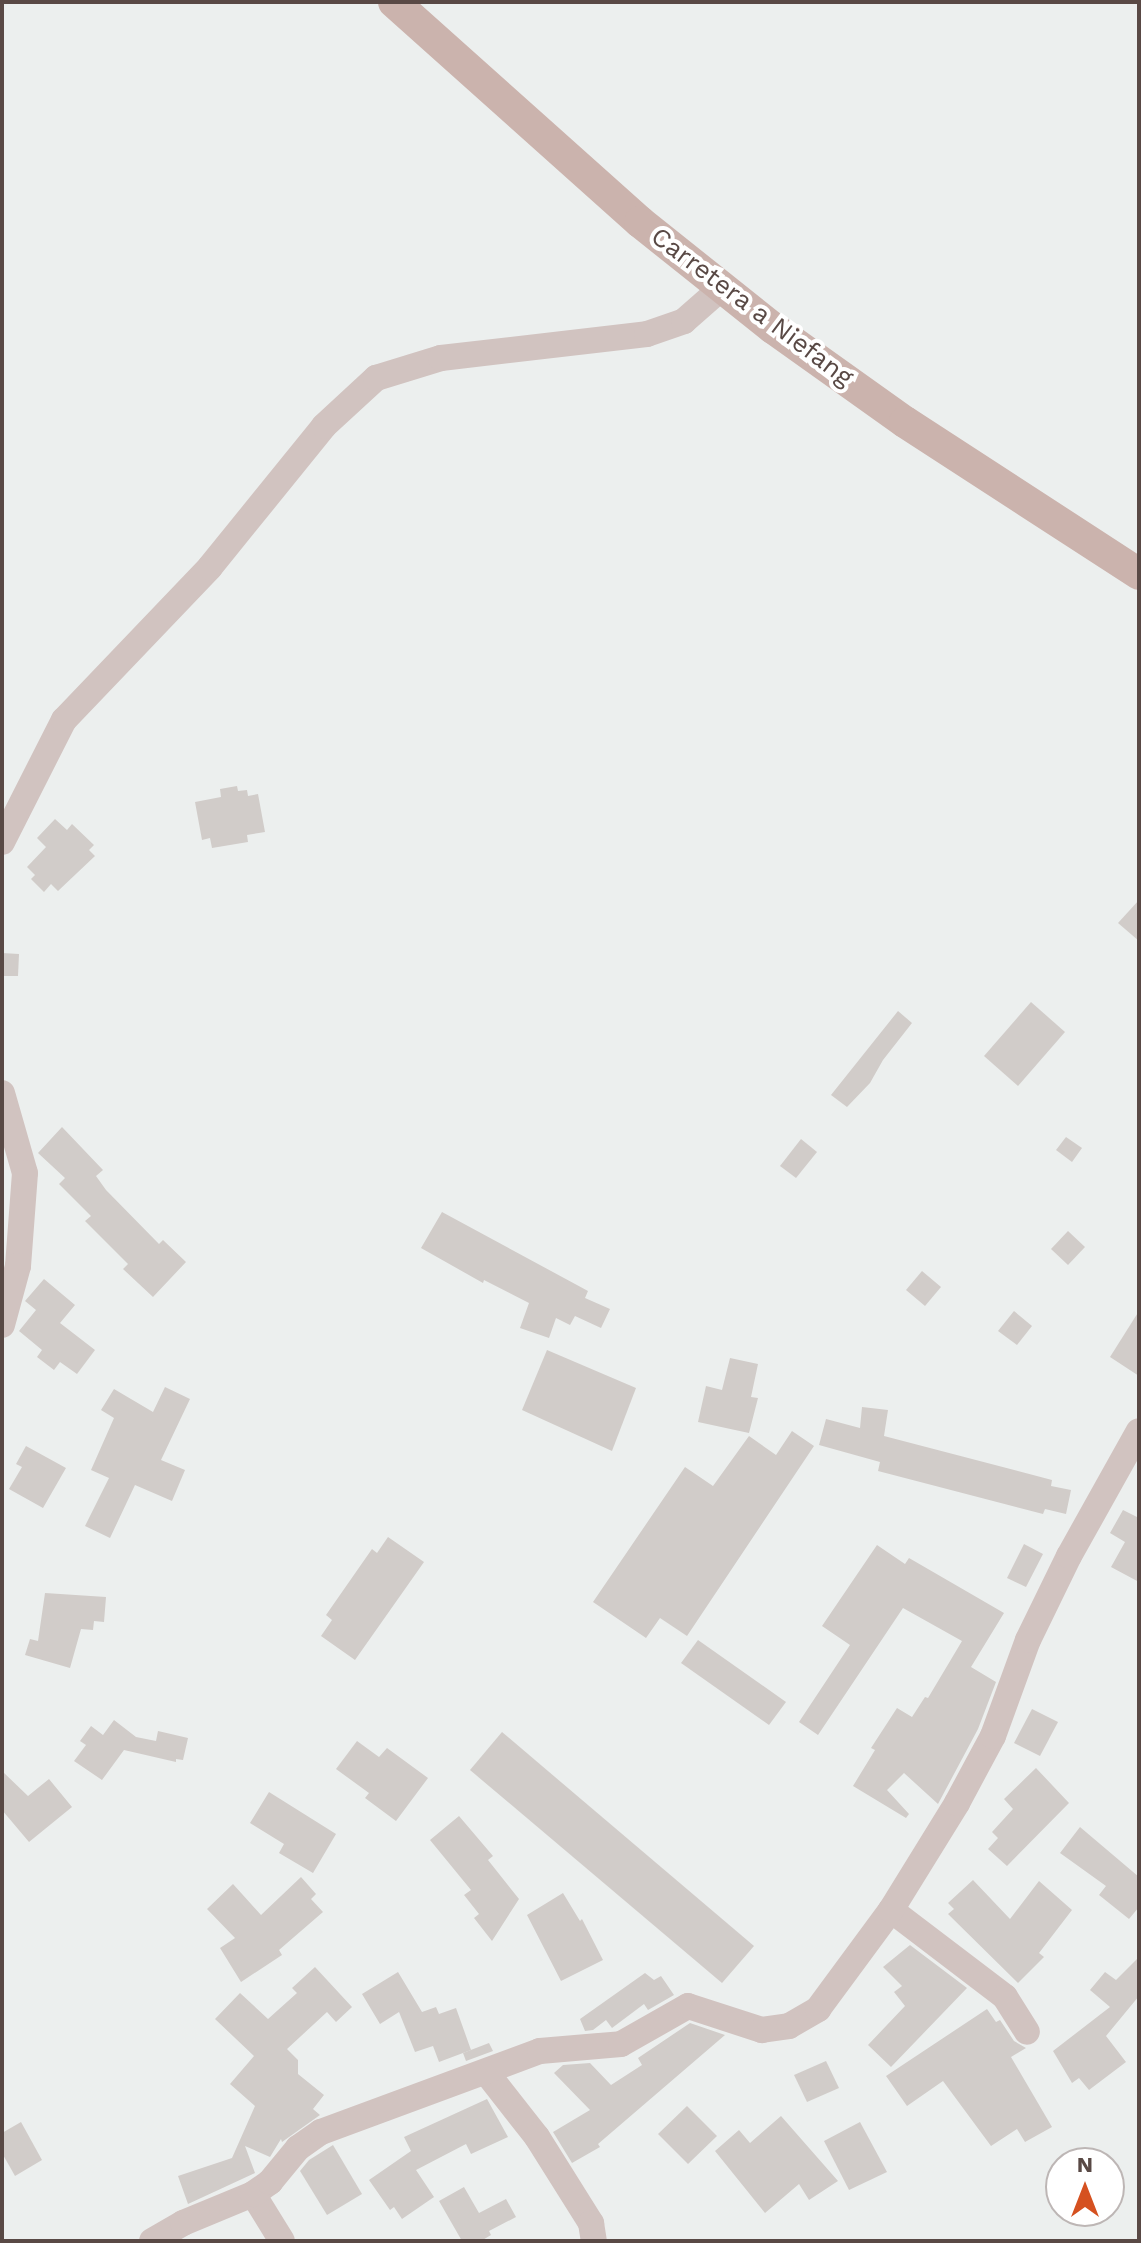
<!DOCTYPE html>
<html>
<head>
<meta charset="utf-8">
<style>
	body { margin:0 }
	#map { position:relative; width:1141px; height:2243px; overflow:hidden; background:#ecefee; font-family:"Work Sans",sans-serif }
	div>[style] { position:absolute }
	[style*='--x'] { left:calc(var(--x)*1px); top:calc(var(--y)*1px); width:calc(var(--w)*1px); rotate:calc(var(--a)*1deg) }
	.building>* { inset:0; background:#d1ccc9 }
	.minor>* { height:26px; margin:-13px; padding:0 13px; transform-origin:13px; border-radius:13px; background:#d1c3c0 }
	.major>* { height:32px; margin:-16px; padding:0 16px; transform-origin:16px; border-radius:16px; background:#cbb3ad }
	span { translate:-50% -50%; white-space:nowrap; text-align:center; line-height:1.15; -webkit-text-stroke:8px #fff; paint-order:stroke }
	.street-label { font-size:26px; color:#594945 }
	.frame { position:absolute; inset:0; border:4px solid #594945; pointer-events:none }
	.north { position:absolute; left:1045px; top:2147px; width:80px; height:80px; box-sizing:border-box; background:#fff; border:2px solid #bdb6b5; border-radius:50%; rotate:0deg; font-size:22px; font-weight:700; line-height:32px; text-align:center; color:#594945 }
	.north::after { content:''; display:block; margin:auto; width:28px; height:36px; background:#d55120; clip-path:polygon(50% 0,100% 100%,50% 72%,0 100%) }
</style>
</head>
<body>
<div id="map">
	<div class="building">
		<div style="clip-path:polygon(237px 786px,238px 791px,247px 790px,248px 796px,258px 794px,265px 832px,247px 835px,248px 842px,212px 848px,210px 838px,202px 840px,195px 802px,221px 797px,220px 789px)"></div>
		<div style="clip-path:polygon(55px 819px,67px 830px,72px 824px,94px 845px,89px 850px,95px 856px,58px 891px,51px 884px,44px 892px,31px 879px,35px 875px,27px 867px,46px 847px,37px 838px)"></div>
		<div style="clip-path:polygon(1139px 900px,1139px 941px,1118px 923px)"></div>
		<div style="clip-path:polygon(2px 953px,19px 954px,18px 976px,2px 976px)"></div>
		<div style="clip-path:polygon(1031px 1002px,1065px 1032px,1018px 1086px,984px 1056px)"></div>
		<div style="clip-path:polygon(898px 1011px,912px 1023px,883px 1060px,870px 1083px,847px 1107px,831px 1095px)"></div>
		<div style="clip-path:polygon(62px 1127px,103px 1170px,96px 1176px,106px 1190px,159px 1244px,163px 1240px,186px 1262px,153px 1297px,123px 1269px,128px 1264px,85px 1221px,91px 1216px,59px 1184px,65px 1178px,38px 1153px)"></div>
		<div style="clip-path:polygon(1066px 1137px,1082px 1148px,1072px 1162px,1056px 1150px)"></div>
		<div style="clip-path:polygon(801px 1139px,817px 1152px,796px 1178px,780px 1166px)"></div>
		<div style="clip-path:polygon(442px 1212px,588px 1291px,585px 1298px,610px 1309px,601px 1328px,575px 1316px,570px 1325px,556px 1318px,549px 1338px,520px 1328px,529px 1303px,484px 1280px,483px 1283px,421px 1248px)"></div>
		<div style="clip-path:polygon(1068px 1231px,1085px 1247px,1068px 1265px,1051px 1249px)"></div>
		<div style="clip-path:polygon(922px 1271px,941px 1287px,925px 1306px,906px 1290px)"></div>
		<div style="clip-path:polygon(44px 1279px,75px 1305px,60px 1323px,95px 1350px,77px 1374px,60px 1362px,54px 1370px,37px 1357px,42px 1350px,19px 1331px,36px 1310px,25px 1301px)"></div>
		<div style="clip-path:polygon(1014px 1311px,1032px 1326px,1017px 1345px,998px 1331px)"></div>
		<div style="clip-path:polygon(1139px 1311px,1139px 1376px,1110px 1357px)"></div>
		<div style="clip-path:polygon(547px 1350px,636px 1388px,612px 1451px,522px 1410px)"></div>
		<div style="clip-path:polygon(730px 1358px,758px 1364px,751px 1397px,758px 1398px,749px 1433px,698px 1422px,706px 1386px,722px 1390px)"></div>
		<div style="clip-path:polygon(165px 1387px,190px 1399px,161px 1460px,185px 1470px,172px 1501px,135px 1485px,110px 1538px,85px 1526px,109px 1478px,91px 1470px,114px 1418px,101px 1410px,114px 1389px,153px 1412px)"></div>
		<div style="clip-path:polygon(862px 1407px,888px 1410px,884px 1436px,1052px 1480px,1051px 1486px,1071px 1490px,1066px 1514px,1045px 1509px,1043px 1514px,878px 1471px,880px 1462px,819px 1445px,826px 1419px,860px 1428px)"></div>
		<div style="clip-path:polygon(792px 1431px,814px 1446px,687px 1636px,660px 1618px,646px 1638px,593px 1602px,685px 1467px,713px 1486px,749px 1436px,776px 1455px)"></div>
		<div style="clip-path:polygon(26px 1446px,66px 1468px,43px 1508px,9px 1489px,22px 1467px,16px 1464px)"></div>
		<div style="clip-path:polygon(1123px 1510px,1139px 1518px,1139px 1582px,1111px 1567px,1125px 1542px,1110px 1533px)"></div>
		<div style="clip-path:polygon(388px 1537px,424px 1562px,355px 1660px,321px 1636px,332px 1620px,326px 1615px,372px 1549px,377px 1553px)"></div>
		<div style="clip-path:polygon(1024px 1544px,1043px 1554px,1026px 1587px,1007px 1578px)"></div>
		<div style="clip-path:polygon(877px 1545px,905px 1564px,909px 1558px,1004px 1613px,971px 1667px,996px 1682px,978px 1729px,938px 1804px,904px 1773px,887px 1790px,909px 1814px,906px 1818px,853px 1786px,875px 1750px,871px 1748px,897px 1708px,912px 1717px,925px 1697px,928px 1698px,962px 1641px,903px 1608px,818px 1735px,799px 1722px,850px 1645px,822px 1626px)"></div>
		<div style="clip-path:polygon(45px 1593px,106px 1597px,104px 1622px,94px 1621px,93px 1630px,81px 1629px,70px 1668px,25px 1655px,30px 1639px,38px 1641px)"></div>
		<div style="clip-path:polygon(698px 1640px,786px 1702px,769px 1725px,681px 1663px)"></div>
		<div style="clip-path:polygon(1032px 1709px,1058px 1722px,1040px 1756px,1014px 1743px)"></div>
		<div style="clip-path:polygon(114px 1720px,136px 1737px,156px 1741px,158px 1731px,188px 1738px,183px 1760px,176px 1759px,176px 1762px,124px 1750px,102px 1780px,74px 1761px,86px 1745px,80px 1741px,91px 1726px,103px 1735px)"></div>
		<div style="clip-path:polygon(502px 1732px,754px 1946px,722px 1983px,470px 1770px)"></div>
		<div style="clip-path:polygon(357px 1741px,379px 1757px,387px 1748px,428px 1778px,396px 1821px,365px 1798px,369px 1793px,336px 1769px)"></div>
		<div style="clip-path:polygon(1036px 1768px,1069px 1803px,1007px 1866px,988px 1849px,998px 1838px,992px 1832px,1013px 1809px,1004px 1799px)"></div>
		<div style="clip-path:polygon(2px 1771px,28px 1796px,49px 1779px,72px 1807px,29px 1842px,2px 1810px)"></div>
		<div style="clip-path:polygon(269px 1792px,336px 1834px,313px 1873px,279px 1853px,284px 1844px,250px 1823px)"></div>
		<div style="clip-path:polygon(459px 1816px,493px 1856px,488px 1860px,519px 1899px,492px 1941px,474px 1918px,479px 1914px,464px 1895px,471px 1890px,430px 1840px)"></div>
		<div style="clip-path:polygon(1080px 1827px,1139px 1877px,1139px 1907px,1129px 1919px,1099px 1895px,1106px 1886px,1060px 1853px)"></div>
		<div style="clip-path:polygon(301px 1877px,316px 1894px,311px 1899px,323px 1912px,279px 1950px,282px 1955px,241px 1982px,220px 1948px,235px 1938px,207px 1909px,233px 1884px,261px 1915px)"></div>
		<div style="clip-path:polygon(973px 1880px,1010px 1919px,1039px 1881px,1072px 1910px,1039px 1953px,1044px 1957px,1018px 1983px,948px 1914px,954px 1909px,948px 1903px)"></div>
		<div style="clip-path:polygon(563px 1893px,580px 1921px,582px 1919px,603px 1960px,561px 1981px,527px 1915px)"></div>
		<div style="clip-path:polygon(910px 1945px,967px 1988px,891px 2067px,868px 2045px,905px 2006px,894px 1992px,902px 1986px,883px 1967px)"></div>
		<div style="clip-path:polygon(1139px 1957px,1139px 1996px,1106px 2036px,1126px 2062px,1089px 2090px,1079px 2078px,1072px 2083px,1053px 2051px,1110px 2007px,1090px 1990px,1105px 1972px,1116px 1980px)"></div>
		<div style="clip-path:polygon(315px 1967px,352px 2007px,336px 2022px,327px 2012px,287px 2049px,298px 2060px,298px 2074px,324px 2095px,313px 2109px,320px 2115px,282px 2142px,281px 2139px,270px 2157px,245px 2146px,255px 2173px,188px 2204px,178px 2176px,232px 2158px,255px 2106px,230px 2084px,254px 2056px,215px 2019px,240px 1993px,268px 2019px,297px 1993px,292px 1988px)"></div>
		<div style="clip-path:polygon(398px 1972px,422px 2012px,436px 2007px,439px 2014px,456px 2008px,471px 2050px,439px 2062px,433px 2046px,415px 2052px,399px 2012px,380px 2024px,362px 1994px)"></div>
		<div style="clip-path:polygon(645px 1973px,654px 1980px,661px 1976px,674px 1995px,648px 2010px,644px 2004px,612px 2028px,606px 2020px,593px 2030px,585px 2031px,580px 2019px)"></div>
		<div style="clip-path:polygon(987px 2009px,996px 2022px,1000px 2020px,1014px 2041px,1026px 2048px,1011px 2057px,1052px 2127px,1025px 2142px,1017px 2129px,991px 2146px,943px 2081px,907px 2106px,886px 2076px)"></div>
		<div style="clip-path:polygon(690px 2023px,725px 2035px,598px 2144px,600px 2147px,572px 2163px,553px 2132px,590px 2110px,554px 2073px,563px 2065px,590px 2063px,611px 2085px,642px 2065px,638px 2058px)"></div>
		<div style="clip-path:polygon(489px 2043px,493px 2051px,466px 2061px,463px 2053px)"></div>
		<div style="clip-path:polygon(826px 2061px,839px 2088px,807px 2102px,794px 2075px)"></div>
		<div style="clip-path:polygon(487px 2099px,508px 2137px,471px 2154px,466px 2144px,416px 2170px,434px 2197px,402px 2219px,394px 2207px,390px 2210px,369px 2180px,411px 2151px,404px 2137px)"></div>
		<div style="clip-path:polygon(687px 2106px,717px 2136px,688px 2164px,658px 2134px)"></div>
		<div style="clip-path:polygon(781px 2116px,838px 2181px,809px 2200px,799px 2184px,765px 2213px,715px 2151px,739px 2130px,750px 2143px)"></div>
		<div style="clip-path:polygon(21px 2122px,42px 2160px,15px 2176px,2px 2153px,2px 2133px)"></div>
		<div style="clip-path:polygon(860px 2122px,887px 2172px,849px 2190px,824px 2141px)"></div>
		<div style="clip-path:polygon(333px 2145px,362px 2194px,327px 2215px,300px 2171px,309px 2160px)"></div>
		<div style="clip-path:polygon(464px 2187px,479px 2213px,506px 2199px,516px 2217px,489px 2231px,491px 2235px,481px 2241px,462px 2241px,439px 2201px)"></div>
	</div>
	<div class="minor">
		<div style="--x:2;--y:842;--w:137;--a:-63.1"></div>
		<div style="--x:64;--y:720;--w:211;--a:-46.3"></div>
		<div style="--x:210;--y:567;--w:181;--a:-51"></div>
		<div style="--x:324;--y:426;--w:71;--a:-42.7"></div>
		<div style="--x:376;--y:378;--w:68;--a:-17.1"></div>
		<div style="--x:441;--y:358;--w:207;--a:-6.6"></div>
		<div style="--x:647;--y:334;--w:39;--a:-19"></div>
		<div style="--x:684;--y:321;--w:53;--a:-41.2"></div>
		<div style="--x:2;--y:1093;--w:83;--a:74"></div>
		<div style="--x:25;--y:1173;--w:93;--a:94.3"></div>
		<div style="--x:18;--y:1266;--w:61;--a:105.2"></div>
		<div style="--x:891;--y:1910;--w:143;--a:37.3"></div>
		<div style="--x:1005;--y:1997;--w:41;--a:57.8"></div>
		<div style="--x:486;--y:2072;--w:83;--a:51.9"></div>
		<div style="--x:537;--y:2137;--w:102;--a:57.9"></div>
		<div style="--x:591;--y:2223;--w:18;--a:81"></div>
		<div style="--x:253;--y:2194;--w:55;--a:58.3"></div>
		<div style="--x:152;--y:2241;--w:36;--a:-30"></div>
		<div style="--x:183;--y:2223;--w:76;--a:-22.5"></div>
		<div style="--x:253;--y:2194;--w:21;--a:-35"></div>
		<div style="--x:270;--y:2182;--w:44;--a:-50.5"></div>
		<div style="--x:298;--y:2148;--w:28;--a:-35"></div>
		<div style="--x:321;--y:2132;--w:233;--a:-20.3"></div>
		<div style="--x:540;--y:2051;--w:81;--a:-4.9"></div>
		<div style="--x:621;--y:2044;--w:77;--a:-29.6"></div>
		<div style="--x:688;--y:2006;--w:78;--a:18"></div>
		<div style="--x:762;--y:2030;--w:27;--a:-8"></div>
		<div style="--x:789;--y:2026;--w:34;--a:-30"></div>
		<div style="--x:818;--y:2009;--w:123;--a:-53.6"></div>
		<div style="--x:891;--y:1910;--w:126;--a:-58.3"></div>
		<div style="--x:957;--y:1803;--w:76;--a:-61.8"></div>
		<div style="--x:993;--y:1736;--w:102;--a:-70"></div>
		<div style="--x:1028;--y:1640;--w:93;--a:-64"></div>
		<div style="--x:1069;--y:1556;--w:143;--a:-60.8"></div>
	</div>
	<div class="major">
		<div style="--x:394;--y:2;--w:330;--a:41.8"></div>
		<div style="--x:640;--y:222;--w:170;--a:38.6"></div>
		<div style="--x:773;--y:328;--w:162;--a:35.5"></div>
		<div style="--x:905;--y:422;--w:279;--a:33"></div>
	</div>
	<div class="street-label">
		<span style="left:752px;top:307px;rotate:37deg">Carretera a Niefang</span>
	</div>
	<div class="frame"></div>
	<div class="north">N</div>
</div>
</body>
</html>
